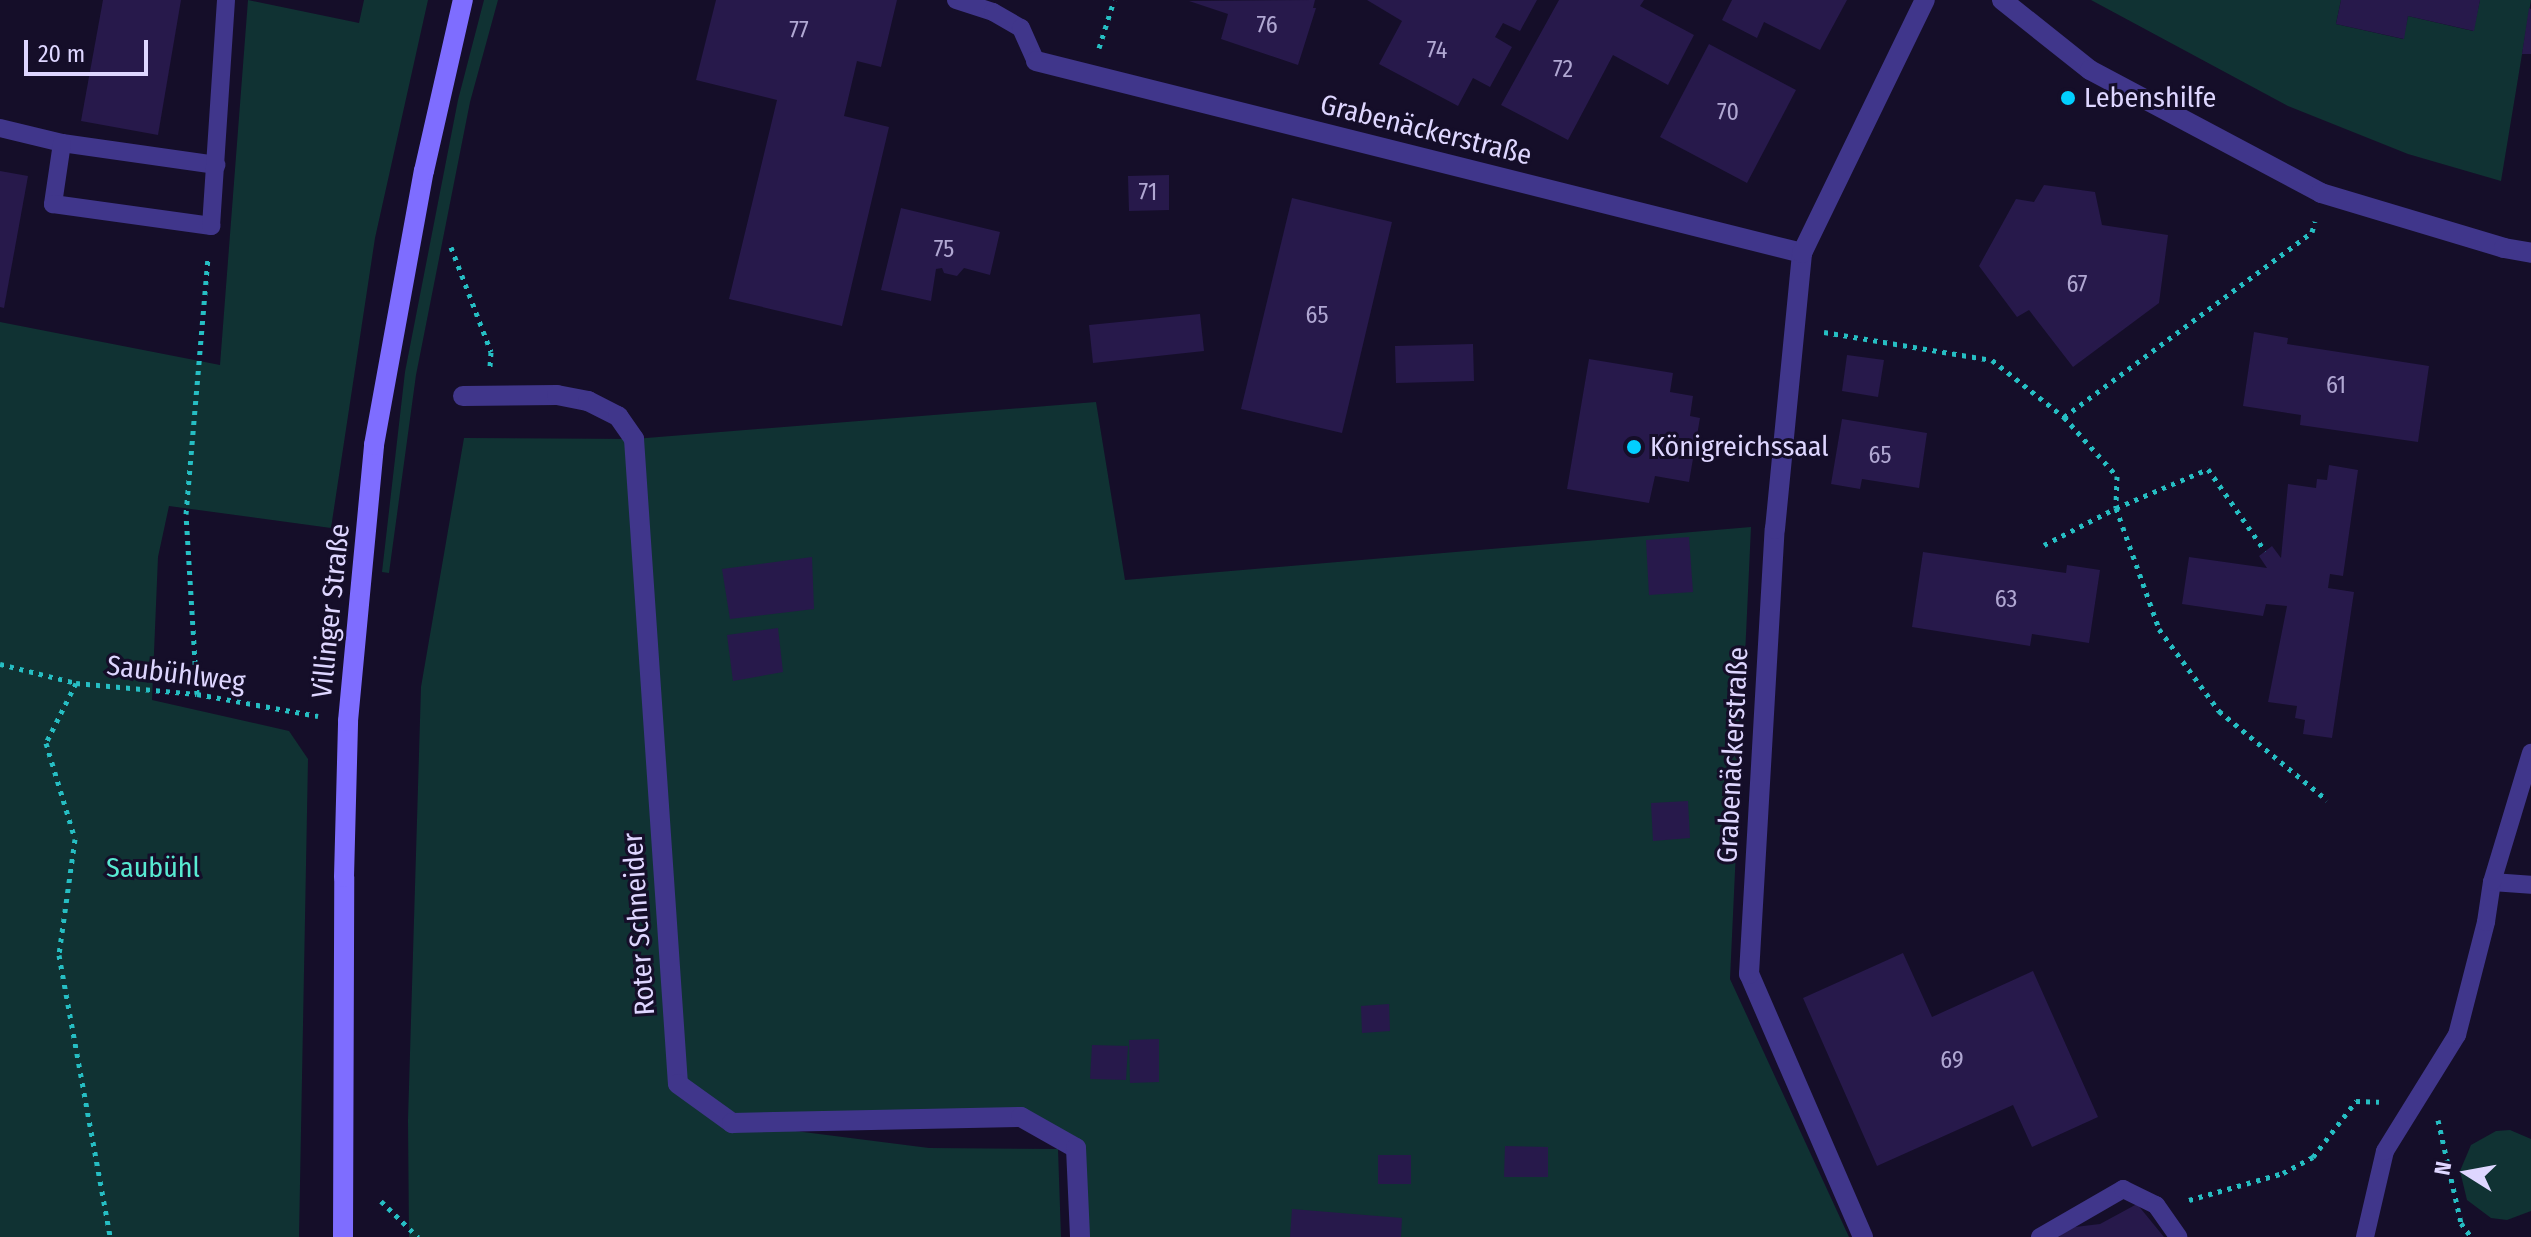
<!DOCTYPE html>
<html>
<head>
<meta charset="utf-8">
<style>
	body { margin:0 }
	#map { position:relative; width:2531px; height:1237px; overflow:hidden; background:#150e29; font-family:"Fira Sans Condensed",sans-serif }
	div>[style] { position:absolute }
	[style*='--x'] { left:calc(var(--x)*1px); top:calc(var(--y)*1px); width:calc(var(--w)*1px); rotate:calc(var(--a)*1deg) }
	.green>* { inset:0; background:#103233 }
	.building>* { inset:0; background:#27194b }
	.path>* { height:5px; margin-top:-2.5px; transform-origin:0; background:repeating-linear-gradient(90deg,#26bec3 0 4px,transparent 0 10px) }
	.lane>* { height:18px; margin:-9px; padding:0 9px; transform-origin:9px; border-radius:9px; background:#40368b }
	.street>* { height:20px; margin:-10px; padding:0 10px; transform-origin:10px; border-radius:10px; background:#40368b }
	.secondary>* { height:20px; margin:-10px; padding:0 10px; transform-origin:10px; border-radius:10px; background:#7e6dff }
	.dots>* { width:22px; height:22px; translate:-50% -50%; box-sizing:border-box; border:4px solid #150e29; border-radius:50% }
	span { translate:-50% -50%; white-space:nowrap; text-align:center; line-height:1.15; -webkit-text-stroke:6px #150e29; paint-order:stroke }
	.number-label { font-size:24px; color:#b0a7d2 }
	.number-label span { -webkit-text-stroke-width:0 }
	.poi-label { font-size:28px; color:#ded6ff }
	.left { translate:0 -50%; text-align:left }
	.street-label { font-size:28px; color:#ded6ff }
	.park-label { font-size:28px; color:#58e9d2 }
	.north { position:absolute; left:2427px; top:1133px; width:80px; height:80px; -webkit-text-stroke:6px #150e29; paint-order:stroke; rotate:281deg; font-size:22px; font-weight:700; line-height:32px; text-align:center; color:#ded6ff }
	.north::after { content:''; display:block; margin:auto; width:28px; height:36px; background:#ded6ff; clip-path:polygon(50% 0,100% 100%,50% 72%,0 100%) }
	.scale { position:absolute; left:24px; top:40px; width:124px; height:36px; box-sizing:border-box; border:4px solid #ded6ff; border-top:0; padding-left:10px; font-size:24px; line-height:28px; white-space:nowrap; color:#ded6ff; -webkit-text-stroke:6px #150e29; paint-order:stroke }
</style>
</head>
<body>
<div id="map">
	<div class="green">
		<div style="clip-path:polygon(248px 0,359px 23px,364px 0,428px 0,375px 238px,331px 528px,169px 506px,158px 557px,152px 700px,289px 731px,308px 759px,299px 1237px,0 1237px,0 322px,220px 365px)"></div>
		<div style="clip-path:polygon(484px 0,498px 0,470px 102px,416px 375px,389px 573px,382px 572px,405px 372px,458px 100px)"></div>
		<div style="clip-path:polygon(2091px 0,2341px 0,2336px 24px,2403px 39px,2408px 16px,2473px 31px,2480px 0,2531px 0,2501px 181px,2408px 154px,2288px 106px)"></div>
		<div style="clip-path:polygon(1096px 402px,1125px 580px,1751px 527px,1730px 979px,1849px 1237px,1080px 1237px,1076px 1148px,1021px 1117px,740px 1124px,929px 1148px,1058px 1149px,1061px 1237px,409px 1237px,408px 1120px,421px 687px,464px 438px,634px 439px)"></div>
		<div style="clip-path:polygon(2510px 1130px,2531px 1139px,2531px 1211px,2507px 1220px,2491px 1218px,2467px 1200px,2460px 1171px,2471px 1145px,2496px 1131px)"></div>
	</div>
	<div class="building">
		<div style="clip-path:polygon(103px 0,181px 0,158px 135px,81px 121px)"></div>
		<div style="clip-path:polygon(716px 0,897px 0,881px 67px,857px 61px,844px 116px,889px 127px,842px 326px,729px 299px,777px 100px,696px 80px)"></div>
		<div style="clip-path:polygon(1315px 0,1313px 8px,1316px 8px,1298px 65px,1221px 39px,1228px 14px,1189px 1px)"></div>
		<div style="clip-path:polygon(1367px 0,1537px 0,1520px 31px,1503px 23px,1495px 37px,1512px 47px,1490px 87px,1473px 78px,1458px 106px,1379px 64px,1402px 21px)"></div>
		<div style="clip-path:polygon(1559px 0,1644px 0,1640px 6px,1694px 35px,1668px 85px,1613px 55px,1568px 140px,1501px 105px)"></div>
		<div style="clip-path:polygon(1732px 0,1847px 0,1820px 50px,1764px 22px,1757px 38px,1722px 20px)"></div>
		<div style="clip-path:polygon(2341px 0,2480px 0,2474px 31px,2408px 16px,2404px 39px,2336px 24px)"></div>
		<div style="clip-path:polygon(2529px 8px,2531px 9px,2531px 54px,2522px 54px)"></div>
		<div style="clip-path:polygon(1709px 44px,1796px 90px,1747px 183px,1660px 137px)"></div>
		<div style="clip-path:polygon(0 171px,28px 176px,4px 308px,0 307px)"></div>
		<div style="clip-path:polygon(1169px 175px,1169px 210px,1129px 211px,1128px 176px)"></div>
		<div style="clip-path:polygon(2044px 185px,2095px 192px,2102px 225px,2168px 235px,2159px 303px,2073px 367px,2029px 310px,2017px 317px,1979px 266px,2016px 199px,2034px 202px)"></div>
		<div style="clip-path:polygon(1292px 198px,1392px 222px,1342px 433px,1241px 409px)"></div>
		<div style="clip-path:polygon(901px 208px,1000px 232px,990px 275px,964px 268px,957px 276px,944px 273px,942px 268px,936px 269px,931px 301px,881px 290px)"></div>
		<div style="clip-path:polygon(1200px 314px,1204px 351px,1093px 363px,1089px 325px)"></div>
		<div style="clip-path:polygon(2254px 332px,2288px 338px,2287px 344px,2429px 366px,2418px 442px,2300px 425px,2301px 415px,2243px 406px)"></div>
		<div style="clip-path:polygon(1473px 344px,1474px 381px,1396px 383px,1395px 346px)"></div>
		<div style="clip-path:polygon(1847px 355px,1884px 360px,1878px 397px,1842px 391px)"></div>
		<div style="clip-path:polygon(1589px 359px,1673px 373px,1670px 392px,1693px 396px,1690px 416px,1700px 418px,1689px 482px,1655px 476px,1649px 503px,1567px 489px)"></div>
		<div style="clip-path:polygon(1842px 419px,1927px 433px,1919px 488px,1862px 479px,1860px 489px,1831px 484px)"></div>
		<div style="clip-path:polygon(2329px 465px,2358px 470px,2343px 576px,2330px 574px,2328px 588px,2354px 592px,2332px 738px,2303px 734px,2305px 720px,2295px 718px,2297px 706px,2268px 702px,2287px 606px,2266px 604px,2263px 616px,2182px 604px,2189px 557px,2267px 568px,2259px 556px,2272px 546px,2281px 558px,2288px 484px,2316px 488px,2317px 479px,2327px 480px)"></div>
		<div style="clip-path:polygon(1689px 537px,1693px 592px,1649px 595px,1646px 540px)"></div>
		<div style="clip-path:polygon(1923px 552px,2066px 573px,2067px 565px,2100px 570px,2089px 643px,2032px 634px,2030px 646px,1912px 627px)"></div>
		<div style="clip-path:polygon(812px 557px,814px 609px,730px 619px,722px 569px)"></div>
		<div style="clip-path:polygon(778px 628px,783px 672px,733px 681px,727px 635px)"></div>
		<div style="clip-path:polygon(1688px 801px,1690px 838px,1653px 841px,1651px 803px)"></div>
		<div style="clip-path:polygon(1903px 953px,1932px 1017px,2033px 971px,2098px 1117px,2032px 1147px,2013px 1105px,1877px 1166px,1803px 998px)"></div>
		<div style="clip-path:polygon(1389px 1004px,1390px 1031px,1362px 1033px,1361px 1006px)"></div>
		<div style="clip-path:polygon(1159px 1039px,1159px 1082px,1130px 1083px,1129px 1040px)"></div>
		<div style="clip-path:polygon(1092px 1045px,1128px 1046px,1126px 1080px,1090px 1079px)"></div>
		<div style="clip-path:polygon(1505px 1146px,1548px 1147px,1548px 1177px,1504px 1177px)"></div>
		<div style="clip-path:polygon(1378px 1155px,1411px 1155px,1411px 1184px,1378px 1184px)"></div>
		<div style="clip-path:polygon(2137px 1204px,2164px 1237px,2059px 1237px,2067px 1228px,2100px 1224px)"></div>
		<div style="clip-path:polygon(1292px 1209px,1402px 1218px,1401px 1237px,1290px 1237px)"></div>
	</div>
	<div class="path">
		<div style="--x:1099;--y:48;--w:50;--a:-72.6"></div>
		<div style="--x:451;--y:247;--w:112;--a:69.1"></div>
		<div style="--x:491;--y:352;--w:15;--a:94"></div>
		<div style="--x:1824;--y:332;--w:170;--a:9.5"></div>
		<div style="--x:1992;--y:360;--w:92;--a:38.4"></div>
		<div style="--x:2064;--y:417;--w:79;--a:48.1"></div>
		<div style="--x:2117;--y:476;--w:32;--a:92"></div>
		<div style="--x:2116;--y:508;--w:128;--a:70.4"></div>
		<div style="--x:2159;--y:629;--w:102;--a:53.8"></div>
		<div style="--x:2219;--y:711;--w:140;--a:39.5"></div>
		<div style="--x:2064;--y:417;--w:309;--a:-36.7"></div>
		<div style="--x:2312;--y:232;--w:11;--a:-75"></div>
		<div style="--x:2044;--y:545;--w:81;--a:-27.2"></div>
		<div style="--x:2116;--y:508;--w:100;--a:-23"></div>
		<div style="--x:2208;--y:469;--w:100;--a:55.2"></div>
		<div style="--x:0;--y:664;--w:78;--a:14"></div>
		<div style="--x:76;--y:683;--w:121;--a:5.2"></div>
		<div style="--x:197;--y:694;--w:123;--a:10.3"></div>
		<div style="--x:76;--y:683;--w:67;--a:116.6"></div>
		<div style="--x:46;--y:743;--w:100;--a:73.2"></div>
		<div style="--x:75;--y:839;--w:117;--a:97.9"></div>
		<div style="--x:59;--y:955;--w:287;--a:79.7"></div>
		<div style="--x:197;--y:694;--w:180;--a:-93.5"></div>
		<div style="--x:186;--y:514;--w:259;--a:-85.1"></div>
		<div style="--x:2438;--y:1120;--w:106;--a:77.4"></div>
		<div style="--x:2461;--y:1223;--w:17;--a:54"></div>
		<div style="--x:2189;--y:1200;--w:98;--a:-16"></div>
		<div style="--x:2283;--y:1173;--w:34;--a:-28"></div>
		<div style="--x:2313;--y:1157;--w:71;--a:-52.5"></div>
		<div style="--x:2356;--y:1101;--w:23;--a:2"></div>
		<div style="--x:381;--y:1201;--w:52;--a:44.2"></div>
	</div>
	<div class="lane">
		<div style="--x:956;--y:0;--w:39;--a:18"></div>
		<div style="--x:993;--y:12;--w:32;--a:30"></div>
		<div style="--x:1021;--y:28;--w:36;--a:66"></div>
		<div style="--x:0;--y:128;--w:64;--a:13.6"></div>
		<div style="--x:62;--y:143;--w:156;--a:8.1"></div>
		<div style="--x:62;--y:143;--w:62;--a:98.4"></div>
		<div style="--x:53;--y:204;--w:160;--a:7.9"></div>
		<div style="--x:211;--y:226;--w:226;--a:-86.2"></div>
		<div style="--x:2492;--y:882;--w:39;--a:4"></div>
		<div style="--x:2040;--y:1237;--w:96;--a:-30"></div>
		<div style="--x:2123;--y:1189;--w:37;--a:26"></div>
		<div style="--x:2156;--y:1205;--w:39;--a:55"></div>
		<div style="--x:2365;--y:1237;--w:88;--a:-76.9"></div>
		<div style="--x:2385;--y:1151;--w:137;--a:-58.2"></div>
		<div style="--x:2457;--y:1035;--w:117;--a:-75.6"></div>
		<div style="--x:2486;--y:922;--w:40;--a:-81.5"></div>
		<div style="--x:2492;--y:882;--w:135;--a:-73.2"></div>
	</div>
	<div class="street">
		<div style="--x:2002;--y:0;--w:112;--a:38.5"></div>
		<div style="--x:2090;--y:70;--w:262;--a:28"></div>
		<div style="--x:2321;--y:193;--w:191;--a:16.7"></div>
		<div style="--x:2504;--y:248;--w:27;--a:10"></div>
		<div style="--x:1036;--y:61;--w:790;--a:14.07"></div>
		<div style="--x:463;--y:396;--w:94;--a:-0.6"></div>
		<div style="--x:557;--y:395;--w:32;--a:11"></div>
		<div style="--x:588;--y:401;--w:34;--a:27"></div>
		<div style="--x:618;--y:416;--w:28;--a:55"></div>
		<div style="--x:634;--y:439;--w:646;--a:86.1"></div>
		<div style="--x:678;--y:1084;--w:67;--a:35.8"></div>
		<div style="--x:732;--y:1123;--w:289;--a:-1.2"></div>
		<div style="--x:1021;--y:1117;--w:63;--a:29.4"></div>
		<div style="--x:1076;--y:1148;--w:89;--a:87.4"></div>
		<div style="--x:1863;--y:1237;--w:287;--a:-113.4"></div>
		<div style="--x:1749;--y:974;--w:446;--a:-86.7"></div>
		<div style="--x:1775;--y:529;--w:277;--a:-84.4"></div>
		<div style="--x:1802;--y:253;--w:281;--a:-64.1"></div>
	</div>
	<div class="secondary">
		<div style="--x:343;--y:1237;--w:360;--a:-89.8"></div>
		<div style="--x:344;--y:877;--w:156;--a:-88.5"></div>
		<div style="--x:348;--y:721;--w:277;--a:-84.6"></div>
		<div style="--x:374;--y:445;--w:279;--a:-79.7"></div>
		<div style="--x:424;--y:171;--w:175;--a:-77.2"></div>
	</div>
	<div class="dots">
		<div style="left:2068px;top:98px;background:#02cfff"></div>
		<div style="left:1634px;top:447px;background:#02cfff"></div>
	</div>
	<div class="number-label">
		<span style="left:1267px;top:26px">76</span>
		<span style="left:799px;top:31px">77</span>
		<span style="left:1437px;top:51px">74</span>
		<span style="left:1563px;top:70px">72</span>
		<span style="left:1728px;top:113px">70</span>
		<span style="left:1148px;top:193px">71</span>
		<span style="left:944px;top:250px">75</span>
		<span style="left:2077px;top:285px">67</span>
		<span style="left:1317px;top:316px">65</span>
		<span style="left:2336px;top:386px">61</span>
		<span style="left:1880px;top:456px">65</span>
		<span style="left:2006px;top:600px">63</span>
		<span style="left:1952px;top:1061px">69</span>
	</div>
	<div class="poi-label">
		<span class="left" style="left:2084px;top:98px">Lebenshilfe</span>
		<span class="left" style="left:1650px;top:447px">Königreichssaal</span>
	</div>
	<div class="street-label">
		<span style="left:1426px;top:130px;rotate:14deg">Grabenäckerstraße</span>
		<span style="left:331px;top:611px;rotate:-84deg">Villinger Straße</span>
		<span style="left:176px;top:674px;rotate:7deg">Saubühlweg</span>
		<span style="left:1733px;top:755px;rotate:-87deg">Grabenäckerstraße</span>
		<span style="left:639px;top:924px;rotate:-94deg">Roter Schneider</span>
	</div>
	<div class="park-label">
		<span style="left:153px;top:868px">Saubühl</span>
	</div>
	<div class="north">N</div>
	<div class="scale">20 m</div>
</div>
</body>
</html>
